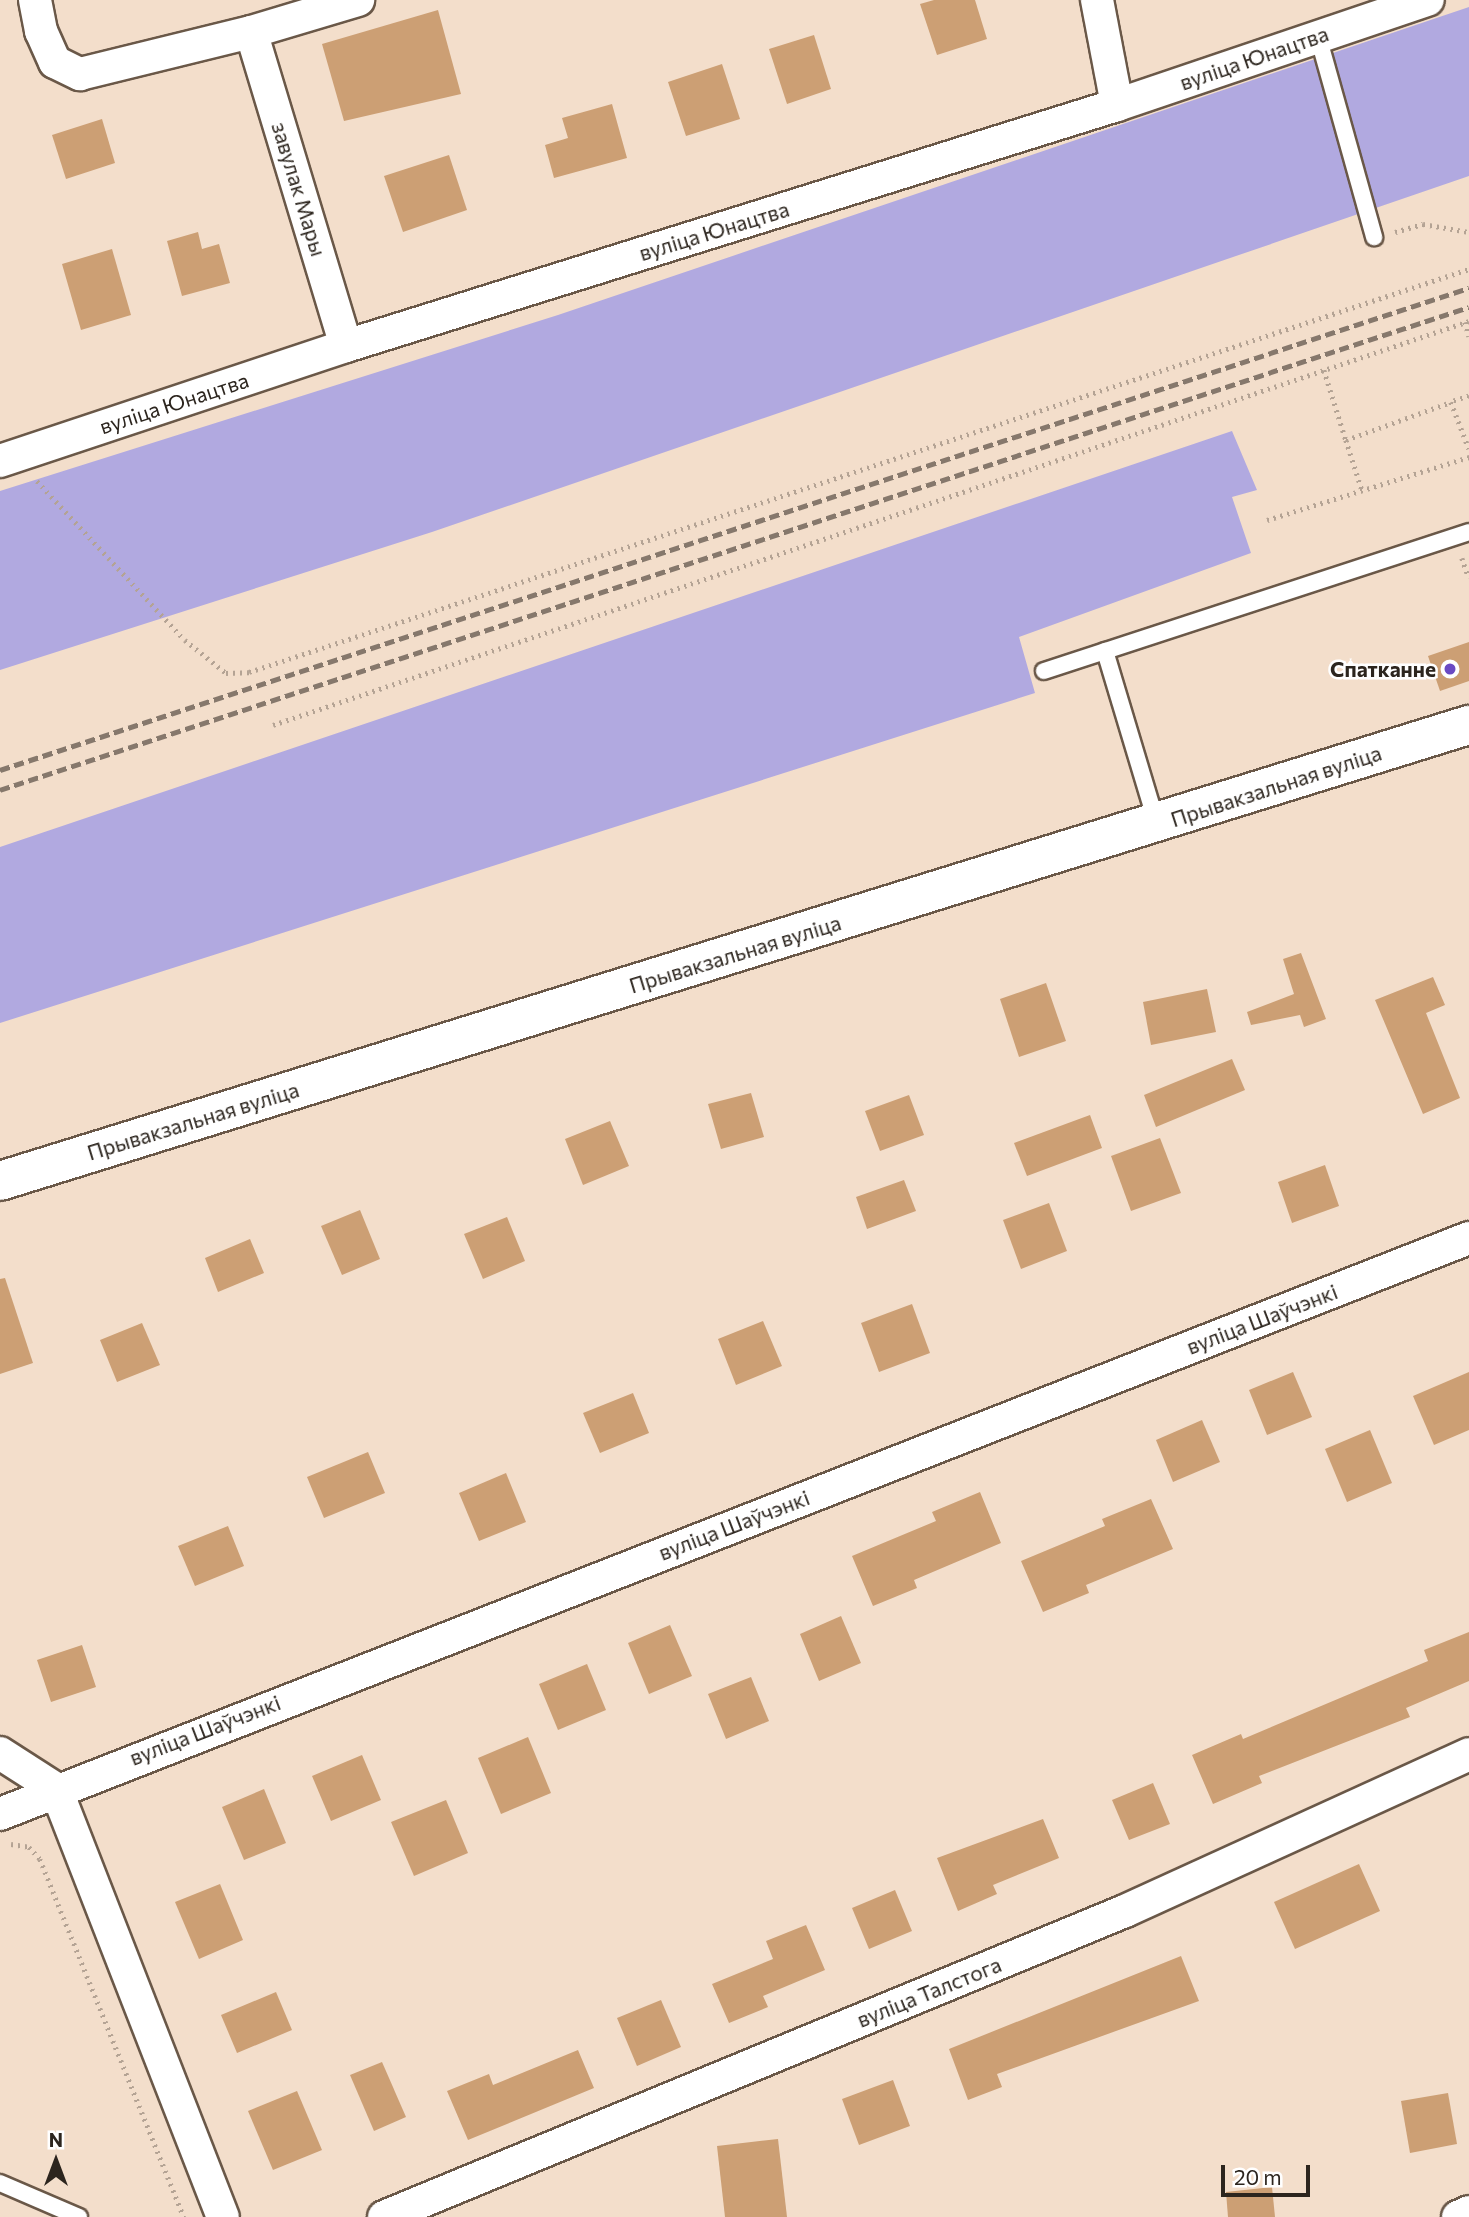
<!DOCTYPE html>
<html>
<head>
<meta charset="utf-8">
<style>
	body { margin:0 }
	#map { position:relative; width:1469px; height:2217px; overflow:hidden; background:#f3decb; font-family:Commissioner,sans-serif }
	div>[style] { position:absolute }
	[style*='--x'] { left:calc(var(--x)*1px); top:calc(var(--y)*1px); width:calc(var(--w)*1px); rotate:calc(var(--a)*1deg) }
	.forest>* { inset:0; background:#b1a9e0 }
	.building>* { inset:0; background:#cc9f74 }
	.path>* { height:4.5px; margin-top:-2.25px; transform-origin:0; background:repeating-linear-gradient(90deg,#b4a394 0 2px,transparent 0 7px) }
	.roads { filter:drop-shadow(2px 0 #6a5848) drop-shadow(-2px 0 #6a5848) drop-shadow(0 2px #6a5848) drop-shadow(0 -2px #6a5848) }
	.service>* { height:16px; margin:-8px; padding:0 8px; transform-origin:8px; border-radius:8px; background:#fff }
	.minor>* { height:32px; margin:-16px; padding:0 16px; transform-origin:16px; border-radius:16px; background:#fff }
	.tertiary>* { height:38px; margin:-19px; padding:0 19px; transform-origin:19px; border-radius:19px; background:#fff }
	.rail>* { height:5px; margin-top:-2.5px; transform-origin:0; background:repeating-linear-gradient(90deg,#86786c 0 10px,transparent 0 15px) }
	.dots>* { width:19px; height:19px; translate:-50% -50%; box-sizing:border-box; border:4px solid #fff; border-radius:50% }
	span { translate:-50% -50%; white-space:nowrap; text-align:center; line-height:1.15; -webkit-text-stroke:5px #fff; paint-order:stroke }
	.street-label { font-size:21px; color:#2c251e }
	.poi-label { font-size:21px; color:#2c251e; font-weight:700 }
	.right { translate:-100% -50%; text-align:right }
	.north { position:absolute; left:21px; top:2126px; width:70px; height:70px; -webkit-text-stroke:5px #fff; paint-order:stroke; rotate:0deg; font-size:19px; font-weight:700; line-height:28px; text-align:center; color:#2c251e }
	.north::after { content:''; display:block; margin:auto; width:24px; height:32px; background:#2c251e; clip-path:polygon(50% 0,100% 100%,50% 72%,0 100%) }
	.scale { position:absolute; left:1221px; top:2165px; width:89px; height:32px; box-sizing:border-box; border:4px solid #2c251e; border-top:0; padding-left:9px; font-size:21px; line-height:24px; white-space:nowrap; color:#2c251e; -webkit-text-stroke:5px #fff; paint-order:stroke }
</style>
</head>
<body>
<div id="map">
	<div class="forest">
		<div style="clip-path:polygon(1469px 7px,1469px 176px,432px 532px,0 670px,0 491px,558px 315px)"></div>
		<div style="clip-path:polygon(1232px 431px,1257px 490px,1232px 497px,1251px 553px,1019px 637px,1035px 693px,0 1023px,0 847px)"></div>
	</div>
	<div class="building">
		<div style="clip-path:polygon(934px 0,975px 0,987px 39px,937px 55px,920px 4px)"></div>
		<div style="clip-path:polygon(438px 10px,461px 94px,344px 121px,322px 44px)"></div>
		<div style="clip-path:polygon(814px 35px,831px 89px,787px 104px,769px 49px)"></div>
		<div style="clip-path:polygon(722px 64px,740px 119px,686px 136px,668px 82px)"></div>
		<div style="clip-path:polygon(612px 104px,627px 158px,554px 178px,545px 145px,568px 138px,562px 118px)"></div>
		<div style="clip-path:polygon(102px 119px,115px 163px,66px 179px,52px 135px)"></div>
		<div style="clip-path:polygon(449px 155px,467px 210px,403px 232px,384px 176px)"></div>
		<div style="clip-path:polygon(198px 232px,202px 249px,219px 244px,230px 283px,182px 296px,167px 241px)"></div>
		<div style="clip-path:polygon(112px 249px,131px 315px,81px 330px,62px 264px)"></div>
		<div style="clip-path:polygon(1469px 642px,1469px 681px,1440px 691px,1428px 656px)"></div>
		<div style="clip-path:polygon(1301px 953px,1326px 1019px,1304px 1027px,1300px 1015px,1251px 1025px,1247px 1012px,1294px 994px,1283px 959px)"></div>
		<div style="clip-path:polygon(1433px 977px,1445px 1005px,1426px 1013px,1460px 1098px,1423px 1114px,1375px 1000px)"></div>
		<div style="clip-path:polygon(1046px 983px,1066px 1041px,1019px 1057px,1000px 999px)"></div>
		<div style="clip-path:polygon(1207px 989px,1216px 1032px,1151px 1045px,1143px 1002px)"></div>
		<div style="clip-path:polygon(1232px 1059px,1245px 1090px,1156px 1127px,1144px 1095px)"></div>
		<div style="clip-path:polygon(751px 1093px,764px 1137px,721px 1149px,708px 1104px)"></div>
		<div style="clip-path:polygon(909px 1095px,924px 1135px,880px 1151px,865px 1111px)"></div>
		<div style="clip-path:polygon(1090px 1115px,1102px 1148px,1027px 1176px,1014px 1143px)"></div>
		<div style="clip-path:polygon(610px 1121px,629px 1166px,583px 1185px,565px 1139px)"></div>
		<div style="clip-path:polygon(1160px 1138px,1181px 1193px,1131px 1211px,1111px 1156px)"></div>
		<div style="clip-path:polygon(1325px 1165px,1339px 1206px,1292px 1223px,1278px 1182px)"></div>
		<div style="clip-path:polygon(904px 1180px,916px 1211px,867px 1229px,856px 1197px)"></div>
		<div style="clip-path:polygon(1049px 1203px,1067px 1251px,1021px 1269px,1003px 1220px)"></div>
		<div style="clip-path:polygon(360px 1210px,380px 1259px,342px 1275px,321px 1226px)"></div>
		<div style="clip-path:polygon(507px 1217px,525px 1261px,483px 1279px,464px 1234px)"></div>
		<div style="clip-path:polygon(250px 1239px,264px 1273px,218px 1292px,205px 1258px)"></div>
		<div style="clip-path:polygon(5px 1278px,33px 1363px,0 1374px,0 1279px)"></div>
		<div style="clip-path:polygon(912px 1304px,930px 1353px,879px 1372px,861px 1323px)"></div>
		<div style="clip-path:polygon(763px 1321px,782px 1366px,736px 1385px,718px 1339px)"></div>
		<div style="clip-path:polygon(142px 1323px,160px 1365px,117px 1382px,100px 1340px)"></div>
		<div style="clip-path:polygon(1293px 1372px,1312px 1417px,1267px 1435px,1249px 1390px)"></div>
		<div style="clip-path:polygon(1469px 1372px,1469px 1430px,1434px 1445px,1413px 1396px)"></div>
		<div style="clip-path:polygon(633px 1393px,649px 1433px,600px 1453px,583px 1413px)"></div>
		<div style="clip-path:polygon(1202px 1420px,1220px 1462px,1173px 1482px,1156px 1440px)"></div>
		<div style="clip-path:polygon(1370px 1430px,1392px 1483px,1347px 1502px,1325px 1449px)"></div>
		<div style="clip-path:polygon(368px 1452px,385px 1493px,324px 1518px,307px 1477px)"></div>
		<div style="clip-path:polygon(506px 1473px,526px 1522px,479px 1541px,459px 1493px)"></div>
		<div style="clip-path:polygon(980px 1492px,1001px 1543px,914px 1580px,917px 1588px,873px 1606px,852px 1556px,936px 1521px,932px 1512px)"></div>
		<div style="clip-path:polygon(1151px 1499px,1173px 1549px,1086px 1585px,1089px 1593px,1043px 1612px,1021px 1561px,1105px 1526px,1102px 1519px)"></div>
		<div style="clip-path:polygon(228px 1526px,244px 1566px,195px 1586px,178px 1546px)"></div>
		<div style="clip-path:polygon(841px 1616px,861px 1663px,819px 1681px,800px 1634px)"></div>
		<div style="clip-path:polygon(670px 1625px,692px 1676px,649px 1694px,628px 1643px)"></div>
		<div style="clip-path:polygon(1469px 1632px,1469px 1681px,1406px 1708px,1410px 1717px,1259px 1776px,1262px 1783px,1213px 1804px,1192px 1755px,1241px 1734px,1243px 1739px,1428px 1661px,1424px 1650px)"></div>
		<div style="clip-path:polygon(82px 1645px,96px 1687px,51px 1702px,37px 1660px)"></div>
		<div style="clip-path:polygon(587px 1664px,606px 1710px,558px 1730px,539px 1684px)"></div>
		<div style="clip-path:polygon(751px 1677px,769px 1721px,726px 1739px,708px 1694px)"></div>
		<div style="clip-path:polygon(528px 1737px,551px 1793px,501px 1814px,478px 1758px)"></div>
		<div style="clip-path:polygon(362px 1755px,381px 1800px,331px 1821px,312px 1776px)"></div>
		<div style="clip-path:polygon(1153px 1783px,1170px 1824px,1129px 1840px,1112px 1800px)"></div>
		<div style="clip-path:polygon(264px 1789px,286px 1843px,244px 1860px,222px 1807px)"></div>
		<div style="clip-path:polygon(446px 1800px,468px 1853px,414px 1876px,391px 1822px)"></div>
		<div style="clip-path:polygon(1043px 1819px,1059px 1858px,993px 1885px,997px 1894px,958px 1911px,937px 1858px)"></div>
		<div style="clip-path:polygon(1359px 1864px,1380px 1911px,1295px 1949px,1274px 1902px)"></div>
		<div style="clip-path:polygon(220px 1884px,243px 1940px,199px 1959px,175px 1902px)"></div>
		<div style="clip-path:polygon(895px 1890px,912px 1931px,869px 1949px,852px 1908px)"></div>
		<div style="clip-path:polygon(806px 1925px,825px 1970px,763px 1996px,768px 2007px,729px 2023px,712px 1984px,773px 1959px,766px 1941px)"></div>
		<div style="clip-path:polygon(1181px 1956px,1199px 2001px,997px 2074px,1002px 2087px,968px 2100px,949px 2049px)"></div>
		<div style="clip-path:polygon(276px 1992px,292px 2030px,237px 2053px,221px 2015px)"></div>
		<div style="clip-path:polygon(661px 2000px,681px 2047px,637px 2066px,617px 2018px)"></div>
		<div style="clip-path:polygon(578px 2050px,594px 2088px,468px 2140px,447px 2091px,489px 2074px,493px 2085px)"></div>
		<div style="clip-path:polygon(382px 2062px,406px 2117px,374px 2131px,350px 2075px)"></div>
		<div style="clip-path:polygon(893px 2080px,910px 2126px,859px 2145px,842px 2099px)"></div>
		<div style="clip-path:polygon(297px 2091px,322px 2150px,273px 2170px,248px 2111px)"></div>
		<div style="clip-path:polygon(1448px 2093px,1457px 2144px,1410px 2153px,1401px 2101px)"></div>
		<div style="clip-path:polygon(778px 2139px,787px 2217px,725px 2217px,717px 2146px)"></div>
		<div style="clip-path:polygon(1272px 2187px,1275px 2217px,1228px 2217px,1226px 2192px)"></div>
	</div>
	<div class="path">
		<div style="--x:1395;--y:232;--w:29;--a:-16"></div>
		<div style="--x:1423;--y:224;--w:47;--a:9.9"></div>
		<div style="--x:1465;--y:322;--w:15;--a:74"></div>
		<div style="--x:1324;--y:370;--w:73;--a:72.6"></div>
		<div style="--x:1346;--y:440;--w:112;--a:-19.9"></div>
		<div style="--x:1469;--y:396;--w:19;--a:162"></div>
		<div style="--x:1451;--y:402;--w:50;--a:69"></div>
		<div style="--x:1346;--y:440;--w:52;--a:72.3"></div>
		<div style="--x:37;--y:481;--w:217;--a:47.1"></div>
		<div style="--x:185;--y:640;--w:53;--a:38.8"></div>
		<div style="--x:226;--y:673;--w:23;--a:-2"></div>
		<div style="--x:249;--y:672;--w:1285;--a:-18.28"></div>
		<div style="--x:1267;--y:520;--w:212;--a:-17.3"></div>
		<div style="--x:1462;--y:558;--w:21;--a:71"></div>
		<div style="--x:273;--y:725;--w:1262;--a:-18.66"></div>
		<div style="--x:11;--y:1844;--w:18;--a:9"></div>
		<div style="--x:29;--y:1847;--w:16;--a:47"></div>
		<div style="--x:40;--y:1859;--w:386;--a:68.1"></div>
	</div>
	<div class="roads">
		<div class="service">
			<div style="--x:1318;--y:36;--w:209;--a:74.4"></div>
			<div style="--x:1105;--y:651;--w:177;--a:73.3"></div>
			<div style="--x:1044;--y:671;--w:447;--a:-18.1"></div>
			<div style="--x:0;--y:2183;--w:86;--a:23.3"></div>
		</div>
		<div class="minor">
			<div style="--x:35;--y:0;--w:32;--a:79"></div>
			<div style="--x:41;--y:31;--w:34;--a:66"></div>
			<div style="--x:55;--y:62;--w:28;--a:26"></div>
			<div style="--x:80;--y:74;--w:176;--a:-13.8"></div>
			<div style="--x:1097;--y:0;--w:107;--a:79.2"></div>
			<div style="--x:346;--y:346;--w:328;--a:-106.8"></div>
			<div style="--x:251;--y:32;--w:112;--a:-16.7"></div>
			<div style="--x:0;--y:461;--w:365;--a:-18.4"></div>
			<div style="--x:346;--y:346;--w:808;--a:-17.36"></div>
			<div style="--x:1117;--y:105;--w:328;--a:-18.7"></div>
			<div style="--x:0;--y:1753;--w:67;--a:32.7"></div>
			<div style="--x:56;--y:1789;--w:459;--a:68.7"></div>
			<div style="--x:0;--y:1814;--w:1578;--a:-21.41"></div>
			<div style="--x:384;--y:2217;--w:802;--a:-22.44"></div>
			<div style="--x:1125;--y:1911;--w:378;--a:-24.5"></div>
			<div style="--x:1458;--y:2217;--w:12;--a:-24"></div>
		</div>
		<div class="tertiary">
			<div style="--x:0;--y:1181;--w:1538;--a:-17.25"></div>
		</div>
	</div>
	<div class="rail">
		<div style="--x:0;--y:770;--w:1546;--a:-18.17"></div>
		<div style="--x:0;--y:790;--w:1546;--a:-18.2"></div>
	</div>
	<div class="dots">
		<div style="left:1450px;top:669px;background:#6a4ac3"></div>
	</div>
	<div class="street-label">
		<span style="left:1254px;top:58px;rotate:-19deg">вуліца Юнацтва</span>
		<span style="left:299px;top:189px;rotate:73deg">завулак Мары</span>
		<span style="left:714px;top:231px;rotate:-17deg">вуліца Юнацтва</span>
		<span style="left:174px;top:403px;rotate:-18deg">вуліца Юнацтва</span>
		<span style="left:1276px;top:786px;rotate:-18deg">Прывакзальная вуліца</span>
		<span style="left:735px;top:954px;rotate:-17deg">Прывакзальная вуліца</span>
		<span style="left:193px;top:1121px;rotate:-17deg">Прывакзальная вуліца</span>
		<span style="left:1262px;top:1319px;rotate:-21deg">вуліца Шаўчэнкі</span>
		<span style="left:734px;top:1525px;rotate:-21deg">вуліца Шаўчэнкі</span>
		<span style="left:205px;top:1730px;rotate:-21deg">вуліца Шаўчэнкі</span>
		<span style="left:929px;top:1992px;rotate:-22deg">вуліца Талстога</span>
	</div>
	<div class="poi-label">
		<span class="right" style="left:1436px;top:669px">Спатканне</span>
	</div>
	<div class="north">N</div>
	<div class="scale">20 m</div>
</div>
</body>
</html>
